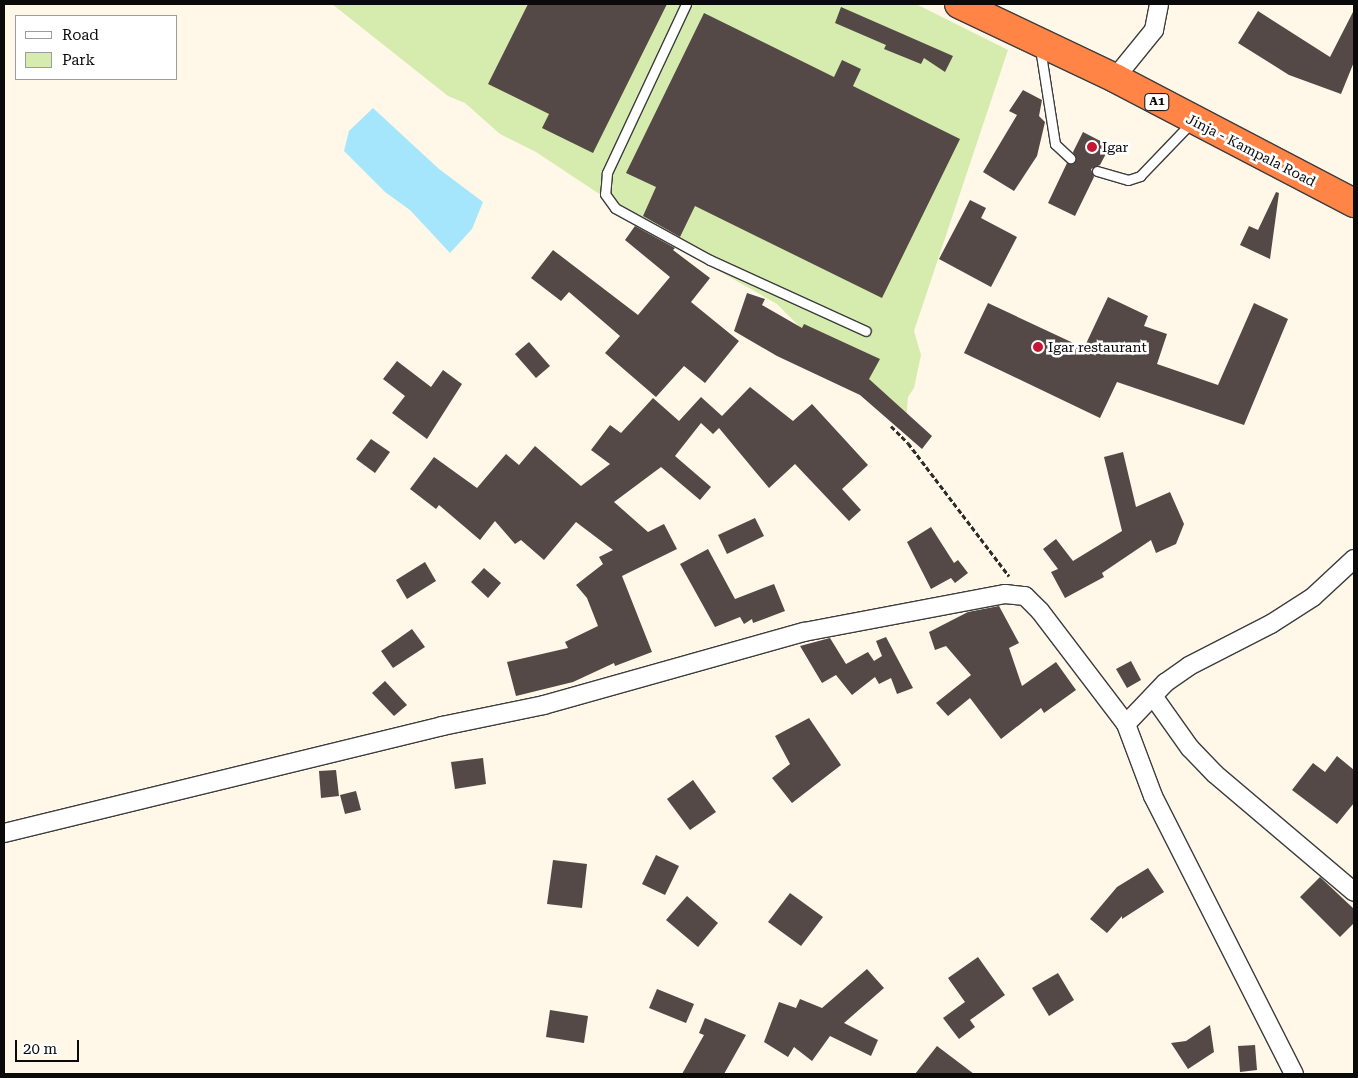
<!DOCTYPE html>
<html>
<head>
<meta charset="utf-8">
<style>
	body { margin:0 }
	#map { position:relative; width:1358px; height:1078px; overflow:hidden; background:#fff7e7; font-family:"Roboto Serif",serif }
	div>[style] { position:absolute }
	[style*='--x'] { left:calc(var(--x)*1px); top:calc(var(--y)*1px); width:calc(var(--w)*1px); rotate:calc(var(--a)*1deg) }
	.green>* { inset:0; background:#d6ecae }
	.water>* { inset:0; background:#a6e6fc }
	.building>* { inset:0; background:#544946 }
	.path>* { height:3px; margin-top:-1.5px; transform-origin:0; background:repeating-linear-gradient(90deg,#2c2c2c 0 5px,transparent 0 7.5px) }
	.roads { filter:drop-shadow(1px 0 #3d3d3d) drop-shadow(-1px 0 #3d3d3d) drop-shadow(0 1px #3d3d3d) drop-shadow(0 -1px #3d3d3d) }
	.lane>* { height:9px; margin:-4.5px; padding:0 4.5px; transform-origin:4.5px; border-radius:4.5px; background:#fff }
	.street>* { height:18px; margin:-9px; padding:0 9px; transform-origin:9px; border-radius:9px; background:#fff }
	.highway>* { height:28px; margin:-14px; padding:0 14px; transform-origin:14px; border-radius:14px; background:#ff8445 }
	.dots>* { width:14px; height:14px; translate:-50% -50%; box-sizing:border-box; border:2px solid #fff; border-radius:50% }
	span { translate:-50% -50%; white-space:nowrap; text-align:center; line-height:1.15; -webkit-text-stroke:5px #fff; paint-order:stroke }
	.shield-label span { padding:1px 4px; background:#fff; border:1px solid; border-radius:4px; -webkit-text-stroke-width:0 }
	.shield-label { font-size:12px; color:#0a0a0a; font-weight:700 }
	.poi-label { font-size:14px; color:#0a0a0a }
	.left { translate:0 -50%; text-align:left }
	.street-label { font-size:14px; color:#0a0a0a }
	.frame { position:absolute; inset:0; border:5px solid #0a0a0a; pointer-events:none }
	.legend { position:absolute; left:15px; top:15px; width:162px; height:65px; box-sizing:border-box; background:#fff; border:1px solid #9d9d9d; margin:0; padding:6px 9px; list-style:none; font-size:15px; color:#0a0a0a }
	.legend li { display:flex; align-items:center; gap:10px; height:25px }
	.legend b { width:25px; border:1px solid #9d9d9d }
	.scale { position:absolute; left:15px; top:1040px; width:64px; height:22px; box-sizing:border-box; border:2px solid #0a0a0a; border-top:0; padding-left:6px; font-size:15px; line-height:18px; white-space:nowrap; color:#0a0a0a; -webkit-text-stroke:4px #fff; paint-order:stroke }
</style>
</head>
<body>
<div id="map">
	<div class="green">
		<div style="clip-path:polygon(332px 4px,916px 4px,1008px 50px,914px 331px,921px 355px,914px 388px,908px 397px,905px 433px,777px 304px,696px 258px,536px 152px,500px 134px,465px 103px,448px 96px)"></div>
	</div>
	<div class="water">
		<div style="clip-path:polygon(373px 108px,439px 169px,483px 202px,472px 229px,450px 253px,410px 210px,385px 192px,344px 151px,349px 131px)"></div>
	</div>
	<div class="building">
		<div style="clip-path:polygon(528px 4px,667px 4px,593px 153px,542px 128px,549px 114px,488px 84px)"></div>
		<div style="clip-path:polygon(841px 7px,953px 56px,945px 72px,924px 58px,921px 64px,884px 49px,886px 45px,835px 23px)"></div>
		<div style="clip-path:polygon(1354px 10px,1354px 62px,1341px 94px,1289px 75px,1238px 43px,1258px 11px,1330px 57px)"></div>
		<div style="clip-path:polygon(704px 13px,834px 77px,842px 60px,861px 69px,853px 86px,960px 139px,882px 298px,695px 206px,680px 237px,643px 216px,656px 187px,626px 173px)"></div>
		<div style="clip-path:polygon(1023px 90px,1042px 100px,1039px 116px,1045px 122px,1037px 156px,1014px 191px,983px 172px,1017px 115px,1009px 111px)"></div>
		<div style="clip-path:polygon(1083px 132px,1110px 146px,1100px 165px,1091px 169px,1094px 177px,1075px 216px,1048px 203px,1067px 163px,1076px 160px,1073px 152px)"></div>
		<div style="clip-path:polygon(1276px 192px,1279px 193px,1270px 259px,1240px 245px,1249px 226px,1258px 230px)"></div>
		<div style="clip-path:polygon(970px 200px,986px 208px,981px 218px,1017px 237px,991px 287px,939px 259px)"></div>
		<div style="clip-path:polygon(635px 226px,675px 248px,673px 250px,710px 278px,691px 302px,739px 341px,705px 383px,684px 366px,656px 397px,605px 353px,620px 336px,569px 292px,561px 301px,531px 278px,553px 250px,638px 315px,670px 277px,625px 240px)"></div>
		<div style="clip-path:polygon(747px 293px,765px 299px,762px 305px,802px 328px,804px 324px,880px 359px,869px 379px,932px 436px,922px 449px,860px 395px,777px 356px,734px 331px)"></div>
		<div style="clip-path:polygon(1108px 297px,1148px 316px,1144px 326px,1167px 334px,1157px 364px,1218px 385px,1254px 303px,1288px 319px,1244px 425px,1117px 382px,1100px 418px,964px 353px,988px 303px,1084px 348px)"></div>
		<div style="clip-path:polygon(529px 342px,550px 366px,536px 378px,515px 354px)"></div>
		<div style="clip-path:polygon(397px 361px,431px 387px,443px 370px,462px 384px,427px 439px,392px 413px,405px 396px,383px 379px)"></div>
		<div style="clip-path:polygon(750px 387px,793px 421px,812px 404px,868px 465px,842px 489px,861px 510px,849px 521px,795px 464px,769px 488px,719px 428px,713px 434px,701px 423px,675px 456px,711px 487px,700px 500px,661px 467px,614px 502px,648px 532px,664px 524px,677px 549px,622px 576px,652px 652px,615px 666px,614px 663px,573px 682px,516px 696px,507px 662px,568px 648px,565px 642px,598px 626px,587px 598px,576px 585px,603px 564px,599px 557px,613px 550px,576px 522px,544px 560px,521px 540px,515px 544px,495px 521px,480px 540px,439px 505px,436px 509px,410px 489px,434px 457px,477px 488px,506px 454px,519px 465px,535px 446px,581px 486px,610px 464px,591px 450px,610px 425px,621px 433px,653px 398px,679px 421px,701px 397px,722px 416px)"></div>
		<div style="clip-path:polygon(371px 439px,390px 452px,375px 473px,356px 459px)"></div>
		<div style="clip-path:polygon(1123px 452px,1136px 507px,1170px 492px,1184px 524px,1176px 544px,1156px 553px,1151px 540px,1102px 573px,1104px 577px,1065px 598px,1051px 572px,1058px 569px,1043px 549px,1056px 539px,1073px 561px,1122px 531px,1104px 457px)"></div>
		<div style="clip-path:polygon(755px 518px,764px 536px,727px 554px,718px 535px)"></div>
		<div style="clip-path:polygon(931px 527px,954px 563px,958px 560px,968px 573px,955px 583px,951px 578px,931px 589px,907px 542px)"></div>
		<div style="clip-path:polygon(708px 549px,735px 599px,774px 584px,785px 611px,753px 623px,752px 619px,744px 624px,740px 617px,715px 627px,680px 564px)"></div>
		<div style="clip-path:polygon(425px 562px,436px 581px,407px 599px,396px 580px)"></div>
		<div style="clip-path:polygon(484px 568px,501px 583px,488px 598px,471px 582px)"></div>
		<div style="clip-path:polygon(999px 606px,1019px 643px,1009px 648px,1022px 686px,1056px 662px,1076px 690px,1044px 713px,1041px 708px,1001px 739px,970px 698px,948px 716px,936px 703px,971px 675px,946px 646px,935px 650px,929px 632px,968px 612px)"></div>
		<div style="clip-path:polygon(412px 629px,425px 647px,393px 668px,381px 651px)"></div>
		<div style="clip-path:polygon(886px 637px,913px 688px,897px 694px,891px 678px,879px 684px,875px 677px,852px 695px,836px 675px,822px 683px,800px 646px,830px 638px,846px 664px,868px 652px,874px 661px,882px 656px,876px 641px)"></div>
		<div style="clip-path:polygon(1131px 661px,1141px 680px,1127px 688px,1116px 669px)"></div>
		<div style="clip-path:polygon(385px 681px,407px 705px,394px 716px,372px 693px)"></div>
		<div style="clip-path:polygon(809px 718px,841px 765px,792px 803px,772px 778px,790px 764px,775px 736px)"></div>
		<div style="clip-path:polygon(1337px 756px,1354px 770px,1354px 803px,1337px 824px,1292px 790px,1313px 763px,1325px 772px)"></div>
		<div style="clip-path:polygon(483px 758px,486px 784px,455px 789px,451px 762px)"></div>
		<div style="clip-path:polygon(336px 770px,339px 796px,321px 798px,319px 771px)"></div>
		<div style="clip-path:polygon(693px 780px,716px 812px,690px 830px,667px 799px)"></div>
		<div style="clip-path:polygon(356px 791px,361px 810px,345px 814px,340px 795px)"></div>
		<div style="clip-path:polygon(656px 855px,679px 866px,665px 895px,642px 884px)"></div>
		<div style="clip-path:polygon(553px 860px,587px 864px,582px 908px,547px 904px)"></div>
		<div style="clip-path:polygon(1148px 868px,1164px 892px,1122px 919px,1122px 916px,1107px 933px,1090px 919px,1117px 887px)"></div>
		<div style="clip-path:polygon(1320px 877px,1354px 909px,1354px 923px,1340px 937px,1300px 897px)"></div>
		<div style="clip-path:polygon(790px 893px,823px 917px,801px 946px,768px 922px)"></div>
		<div style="clip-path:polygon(687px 896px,718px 923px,698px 947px,666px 920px)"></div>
		<div style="clip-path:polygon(978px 957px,1005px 995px,970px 1020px,975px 1027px,959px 1039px,943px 1018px,965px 1002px,948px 978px)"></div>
		<div style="clip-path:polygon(867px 969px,884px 988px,844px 1023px,878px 1040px,871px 1056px,830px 1036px,812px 1061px,794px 1047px,788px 1057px,764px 1042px,779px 1002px,796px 1008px,800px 999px,822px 1008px)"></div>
		<div style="clip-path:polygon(1058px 973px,1074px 1000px,1049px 1016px,1032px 988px)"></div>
		<div style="clip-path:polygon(657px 989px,694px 1004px,686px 1023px,649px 1008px)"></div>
		<div style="clip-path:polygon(550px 1010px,588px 1016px,584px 1043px,546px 1037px)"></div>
		<div style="clip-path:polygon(705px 1018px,746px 1035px,724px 1074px,682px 1074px,704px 1035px,699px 1033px)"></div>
		<div style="clip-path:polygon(1210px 1025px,1214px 1052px,1188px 1069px,1171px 1043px,1186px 1041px)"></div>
		<div style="clip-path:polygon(1255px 1045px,1257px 1070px,1240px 1072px,1238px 1046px)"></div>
		<div style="clip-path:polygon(937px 1046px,974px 1074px,915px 1074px)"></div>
	</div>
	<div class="path">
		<div style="--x:891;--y:426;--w:24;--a:45"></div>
		<div style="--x:908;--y:443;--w:167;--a:52.8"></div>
	</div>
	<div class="roads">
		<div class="lane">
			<div style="--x:686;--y:4;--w:187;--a:115.1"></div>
			<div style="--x:607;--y:173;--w:21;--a:95"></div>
			<div style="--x:605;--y:194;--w:17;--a:54"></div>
			<div style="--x:615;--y:208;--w:108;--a:28.7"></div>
			<div style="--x:710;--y:260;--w:171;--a:24.5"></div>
			<div style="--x:1040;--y:48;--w:97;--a:81.1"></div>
			<div style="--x:1055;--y:144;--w:21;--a:43"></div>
			<div style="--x:1097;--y:171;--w:32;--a:16"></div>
			<div style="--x:1128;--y:180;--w:13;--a:-18"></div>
			<div style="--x:1140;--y:176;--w:76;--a:-46.1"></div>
		</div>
		<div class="street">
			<div style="--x:1115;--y:78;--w:62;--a:-50.9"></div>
			<div style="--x:1154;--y:30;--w:26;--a:-79"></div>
			<div style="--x:1153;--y:696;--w:64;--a:54.6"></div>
			<div style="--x:1190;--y:748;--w:36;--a:46"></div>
			<div style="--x:1215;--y:774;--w:182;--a:40.3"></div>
			<div style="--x:4;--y:833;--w:451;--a:-13.7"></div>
			<div style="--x:442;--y:726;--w:104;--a:-11.6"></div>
			<div style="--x:544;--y:705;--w:270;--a:-15.7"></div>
			<div style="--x:804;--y:632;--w:205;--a:-10.7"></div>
			<div style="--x:1005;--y:594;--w:20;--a:6"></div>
			<div style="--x:1025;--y:596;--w:21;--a:45"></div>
			<div style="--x:1040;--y:611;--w:142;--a:52.7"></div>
			<div style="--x:1294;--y:1074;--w:312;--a:-116.9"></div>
			<div style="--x:1153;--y:796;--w:77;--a:-110.6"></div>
			<div style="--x:1126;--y:724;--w:57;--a:-46.4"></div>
			<div style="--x:1165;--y:683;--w:29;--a:-35"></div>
			<div style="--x:1189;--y:666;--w:92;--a:-27.1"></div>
			<div style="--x:1271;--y:624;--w:50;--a:-32.7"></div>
			<div style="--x:1313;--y:597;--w:56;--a:-42.8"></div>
		</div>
		<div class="highway">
			<div style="--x:959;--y:4;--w:173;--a:25.4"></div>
			<div style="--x:1115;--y:78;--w:270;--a:27.6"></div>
		</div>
	</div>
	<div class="dots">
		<div style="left:1092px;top:147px;background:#c51734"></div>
		<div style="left:1038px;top:347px;background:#c51734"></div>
	</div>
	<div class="shield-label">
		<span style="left:1157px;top:102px">A1</span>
	</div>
	<div class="poi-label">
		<span class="left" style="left:1102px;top:147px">Igar</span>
		<span class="left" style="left:1048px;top:347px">Igar restaurant</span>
	</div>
	<div class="street-label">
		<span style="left:1251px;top:150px;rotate:27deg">Jinja - Kampala Road</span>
	</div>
	<div class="frame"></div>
	<ul class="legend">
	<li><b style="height:6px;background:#fff"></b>Road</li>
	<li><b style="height:14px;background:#d6ecae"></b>Park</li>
	</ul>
	<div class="scale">20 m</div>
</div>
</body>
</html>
